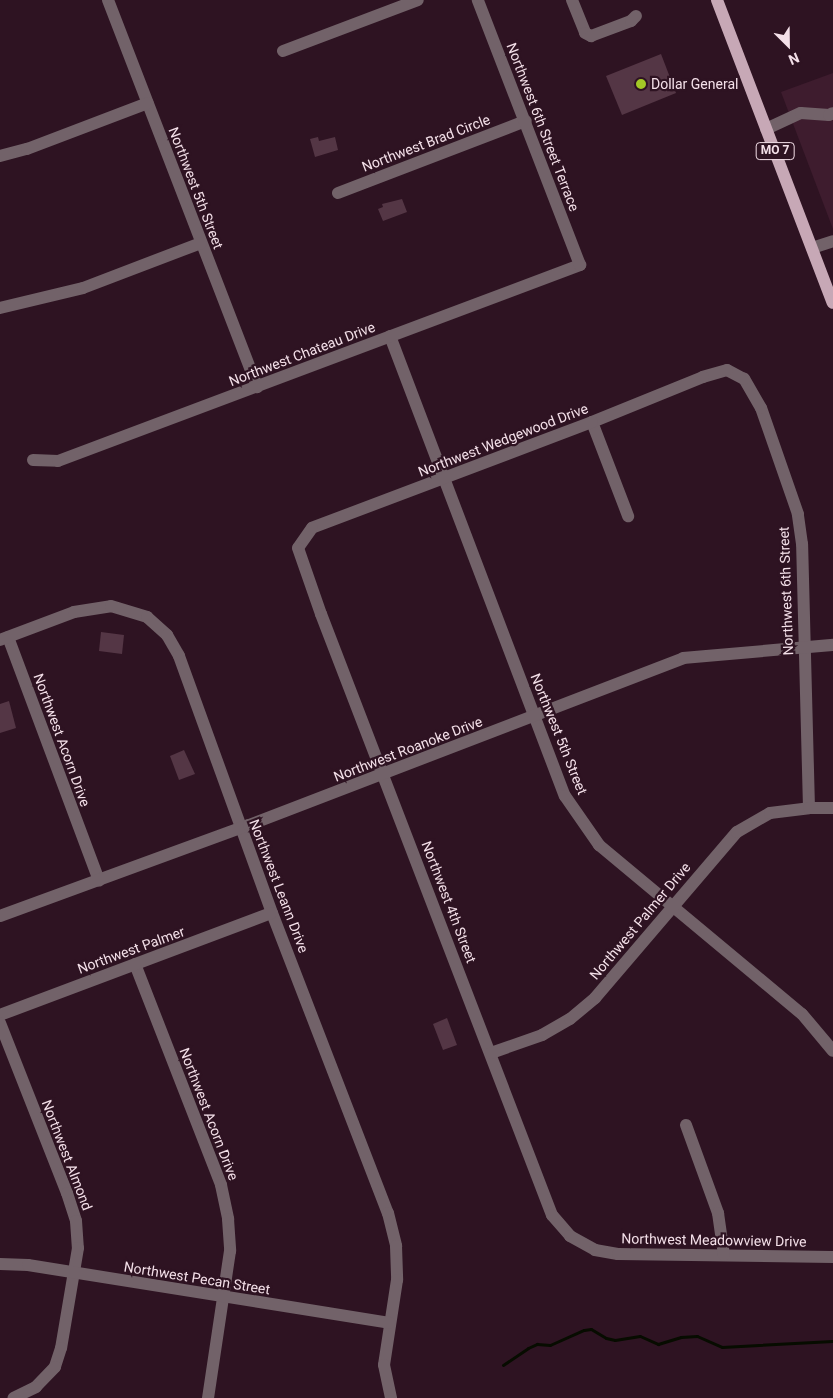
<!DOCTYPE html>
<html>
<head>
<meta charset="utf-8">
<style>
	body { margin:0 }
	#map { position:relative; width:833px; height:1398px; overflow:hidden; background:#2e1322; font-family:Roboto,sans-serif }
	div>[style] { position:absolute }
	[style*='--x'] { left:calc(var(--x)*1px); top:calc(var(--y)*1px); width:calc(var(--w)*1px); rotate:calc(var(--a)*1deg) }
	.built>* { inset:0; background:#3e1c2e }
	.stream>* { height:3px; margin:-1.5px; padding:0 1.5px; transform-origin:1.5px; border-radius:1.5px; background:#070c00 }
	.building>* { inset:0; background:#543645 }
	.minor>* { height:12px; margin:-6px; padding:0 6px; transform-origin:6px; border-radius:6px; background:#726269 }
	.major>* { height:12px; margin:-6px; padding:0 6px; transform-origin:6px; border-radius:6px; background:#c7a8b6 }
	.dots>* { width:14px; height:14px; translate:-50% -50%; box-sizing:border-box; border:2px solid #2e1322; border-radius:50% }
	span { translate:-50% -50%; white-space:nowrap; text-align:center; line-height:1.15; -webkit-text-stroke:4.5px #2e1322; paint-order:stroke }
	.shield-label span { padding:1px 4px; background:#2e1322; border:1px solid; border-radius:4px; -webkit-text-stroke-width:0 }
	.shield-label { font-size:12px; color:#f4e0e9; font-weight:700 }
	.poi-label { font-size:14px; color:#f4e0e9 }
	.left { translate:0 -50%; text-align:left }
	.street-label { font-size:14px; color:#f4e0e9 }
	.north { position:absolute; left:763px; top:20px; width:50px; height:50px; -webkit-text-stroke:4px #2e1322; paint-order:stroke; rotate:157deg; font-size:14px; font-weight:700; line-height:20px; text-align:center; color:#f4e0e9 }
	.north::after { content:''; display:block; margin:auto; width:18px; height:22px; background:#f4e0e9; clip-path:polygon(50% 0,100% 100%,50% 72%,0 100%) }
</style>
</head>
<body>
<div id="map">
	<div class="built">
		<div style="clip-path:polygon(833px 73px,833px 229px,781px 92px)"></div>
	</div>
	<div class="stream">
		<div style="--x:503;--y:1365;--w:30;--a:-34"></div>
		<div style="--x:528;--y:1348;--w:10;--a:-24"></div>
		<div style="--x:537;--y:1344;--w:13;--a:4"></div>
		<div style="--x:550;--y:1345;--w:37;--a:-24"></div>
		<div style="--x:584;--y:1330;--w:7;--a:-8"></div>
		<div style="--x:591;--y:1329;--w:17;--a:31"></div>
		<div style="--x:606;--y:1338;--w:9;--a:13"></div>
		<div style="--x:615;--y:1340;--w:25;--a:-9"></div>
		<div style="--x:640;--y:1336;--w:20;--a:24"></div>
		<div style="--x:658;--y:1344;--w:24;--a:-17"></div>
		<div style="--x:681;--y:1337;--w:16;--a:-4"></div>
		<div style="--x:697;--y:1336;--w:27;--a:24"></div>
		<div style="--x:722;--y:1347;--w:111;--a:-3.1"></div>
	</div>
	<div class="building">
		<div style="clip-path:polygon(661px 54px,676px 93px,622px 115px,606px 76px)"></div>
		<div style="clip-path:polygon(318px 137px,319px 141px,335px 137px,338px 150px,315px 157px,310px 139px)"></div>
		<div style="clip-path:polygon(402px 199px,407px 212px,383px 221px,378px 209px,383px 207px,382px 204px)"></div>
		<div style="clip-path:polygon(101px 632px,124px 635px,122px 654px,99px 651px)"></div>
		<div style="clip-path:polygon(9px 701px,16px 728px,0 733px,0 704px)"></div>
		<div style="clip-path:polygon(184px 750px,195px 774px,179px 780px,170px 756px)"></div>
		<div style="clip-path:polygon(447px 1018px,457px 1045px,443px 1050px,433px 1024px)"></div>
	</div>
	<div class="minor">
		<div style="--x:108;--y:0;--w:415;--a:68.9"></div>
		<div style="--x:572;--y:0;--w:35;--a:68"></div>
		<div style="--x:585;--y:33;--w:7;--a:27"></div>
		<div style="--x:591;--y:36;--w:43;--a:-20.6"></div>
		<div style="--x:631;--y:21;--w:7;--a:-45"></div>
		<div style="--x:283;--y:51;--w:144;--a:-20.7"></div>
		<div style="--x:766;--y:129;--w:38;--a:-25"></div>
		<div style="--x:801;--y:113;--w:28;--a:4"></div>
		<div style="--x:829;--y:115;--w:4;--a:-27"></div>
		<div style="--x:0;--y:156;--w:28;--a:-15"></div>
		<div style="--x:27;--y:149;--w:129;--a:-20.8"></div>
		<div style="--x:338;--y:193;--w:201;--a:-21"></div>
		<div style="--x:812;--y:248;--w:22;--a:-18"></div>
		<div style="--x:0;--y:308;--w:85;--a:-13.5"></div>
		<div style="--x:83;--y:288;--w:126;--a:-20.9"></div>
		<div style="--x:390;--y:336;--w:492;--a:69.2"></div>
		<div style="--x:565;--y:796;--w:60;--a:55.2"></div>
		<div style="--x:599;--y:845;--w:264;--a:39.8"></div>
		<div style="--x:802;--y:1014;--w:48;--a:50"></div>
		<div style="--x:592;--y:422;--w:101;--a:69"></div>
		<div style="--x:33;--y:460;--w:25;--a:2"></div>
		<div style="--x:58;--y:461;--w:558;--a:-20.58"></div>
		<div style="--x:580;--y:265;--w:284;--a:-111.1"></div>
		<div style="--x:8;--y:637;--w:260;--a:69.5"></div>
		<div style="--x:0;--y:640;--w:79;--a:-20.7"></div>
		<div style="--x:74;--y:612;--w:37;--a:-9"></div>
		<div style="--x:111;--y:606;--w:38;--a:17"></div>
		<div style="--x:147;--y:617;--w:27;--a:42"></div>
		<div style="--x:167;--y:635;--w:24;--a:60"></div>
		<div style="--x:179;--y:656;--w:273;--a:70.1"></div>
		<div style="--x:272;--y:913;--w:322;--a:68.9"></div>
		<div style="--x:388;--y:1213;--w:34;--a:76"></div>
		<div style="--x:396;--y:1246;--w:34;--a:88"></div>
		<div style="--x:397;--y:1280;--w:86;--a:98.7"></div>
		<div style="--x:384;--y:1365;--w:34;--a:78"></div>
		<div style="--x:809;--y:808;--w:264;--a:-91.5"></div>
		<div style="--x:802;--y:544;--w:30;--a:-98"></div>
		<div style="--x:798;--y:514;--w:112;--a:-109.2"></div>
		<div style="--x:761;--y:408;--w:34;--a:-120"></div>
		<div style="--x:744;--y:379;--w:19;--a:-152"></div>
		<div style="--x:727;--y:370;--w:25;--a:164"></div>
		<div style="--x:703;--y:377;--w:120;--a:157.9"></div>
		<div style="--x:592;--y:422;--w:299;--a:159.3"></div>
		<div style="--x:312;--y:528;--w:24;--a:125"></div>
		<div style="--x:298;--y:548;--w:70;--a:70.8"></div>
		<div style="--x:321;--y:614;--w:644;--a:68.98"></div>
		<div style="--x:552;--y:1215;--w:28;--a:49"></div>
		<div style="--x:570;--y:1236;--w:29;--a:29"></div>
		<div style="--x:595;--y:1250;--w:23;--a:10"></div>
		<div style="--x:618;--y:1254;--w:215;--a:0.8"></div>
		<div style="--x:0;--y:916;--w:265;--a:-20.1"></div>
		<div style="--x:249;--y:825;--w:465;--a:-21"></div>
		<div style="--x:683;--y:658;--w:151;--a:-5"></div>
		<div style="--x:135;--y:964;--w:237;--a:68.7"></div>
		<div style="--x:221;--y:1185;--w:35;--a:78"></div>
		<div style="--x:228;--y:1219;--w:32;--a:86"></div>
		<div style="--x:230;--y:1251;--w:149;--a:98.5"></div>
		<div style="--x:0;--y:1015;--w:290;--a:-20.6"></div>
		<div style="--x:0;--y:1023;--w:183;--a:68.5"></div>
		<div style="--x:67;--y:1193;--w:29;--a:72"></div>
		<div style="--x:76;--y:1221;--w:27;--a:86"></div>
		<div style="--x:78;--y:1248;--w:101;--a:99.6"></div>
		<div style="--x:61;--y:1348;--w:20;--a:108"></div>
		<div style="--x:55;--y:1367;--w:28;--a:134"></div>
		<div style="--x:36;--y:1387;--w:25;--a:154"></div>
		<div style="--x:491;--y:1053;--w:54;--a:-19.4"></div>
		<div style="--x:542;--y:1035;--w:32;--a:-30"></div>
		<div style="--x:570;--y:1019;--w:33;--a:-40"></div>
		<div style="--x:595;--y:998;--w:218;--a:-49.5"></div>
		<div style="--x:737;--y:832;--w:38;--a:-30"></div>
		<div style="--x:770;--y:813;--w:39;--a:-7"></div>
		<div style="--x:809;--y:808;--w:24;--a:0"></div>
		<div style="--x:686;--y:1125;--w:94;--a:70"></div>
		<div style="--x:718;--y:1213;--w:42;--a:81.9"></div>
		<div style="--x:0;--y:1264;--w:28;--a:2"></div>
		<div style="--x:28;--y:1265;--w:366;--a:9.1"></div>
	</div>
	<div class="major">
		<div style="--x:717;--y:0;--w:324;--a:69.1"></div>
	</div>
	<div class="dots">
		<div style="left:641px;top:84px;background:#a3c926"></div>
	</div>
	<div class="shield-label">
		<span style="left:775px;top:151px">MO 7</span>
	</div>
	<div class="poi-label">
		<span class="left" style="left:651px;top:84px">Dollar General</span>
	</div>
	<div class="street-label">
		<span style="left:543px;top:127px;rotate:69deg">Northwest 6th Street Terrace</span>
		<span style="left:426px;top:143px;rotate:-21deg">Northwest Brad Circle</span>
		<span style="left:196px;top:188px;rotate:69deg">Northwest 5th Street</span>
		<span style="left:302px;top:354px;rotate:-21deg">Northwest Chateau Drive</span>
		<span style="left:503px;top:440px;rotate:-21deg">Northwest Wedgewood Drive</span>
		<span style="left:786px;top:591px;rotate:-92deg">Northwest 6th Street</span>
		<span style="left:559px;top:734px;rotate:68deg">Northwest 5th Street</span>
		<span style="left:62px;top:740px;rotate:70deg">Northwest Acorn Drive</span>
		<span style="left:408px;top:749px;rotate:-21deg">Northwest Roanoke Drive</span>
		<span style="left:279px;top:886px;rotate:69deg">Northwest Leann Drive</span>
		<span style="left:449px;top:902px;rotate:69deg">Northwest 4th Street</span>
		<span style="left:640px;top:921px;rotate:-50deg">Northwest Palmer Drive</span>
		<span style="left:131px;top:950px;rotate:-20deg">Northwest Palmer</span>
		<span style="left:209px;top:1114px;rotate:69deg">Northwest Acorn Drive</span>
		<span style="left:67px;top:1155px;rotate:69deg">Northwest Almond</span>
		<span style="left:714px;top:1240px;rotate:1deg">Northwest Meadowview Drive</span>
		<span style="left:197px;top:1278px;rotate:9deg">Northwest Pecan Street</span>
	</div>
	<div class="north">N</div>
</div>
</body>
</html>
